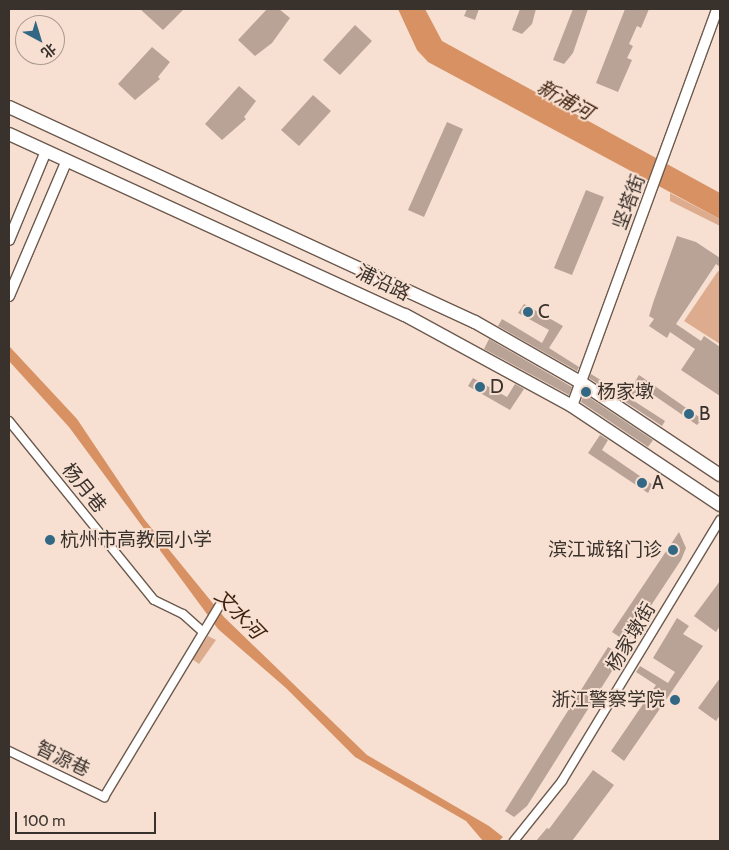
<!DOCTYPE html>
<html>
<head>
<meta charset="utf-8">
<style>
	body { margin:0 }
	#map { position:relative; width:729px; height:850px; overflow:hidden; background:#f7e0d2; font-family:Cabin,"Noto Sans SC",sans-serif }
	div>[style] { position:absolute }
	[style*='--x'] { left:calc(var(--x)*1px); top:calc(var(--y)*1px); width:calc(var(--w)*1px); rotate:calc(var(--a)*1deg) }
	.green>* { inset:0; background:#ddac8f }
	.water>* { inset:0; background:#d89163 }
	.building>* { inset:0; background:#b9a396 }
	.roads { filter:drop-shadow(1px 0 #6d5a4e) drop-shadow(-1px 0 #6d5a4e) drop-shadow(0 1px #6d5a4e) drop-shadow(0 -1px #6d5a4e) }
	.minor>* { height:8px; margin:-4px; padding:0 4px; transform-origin:4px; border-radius:4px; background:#fff }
	.tertiary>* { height:10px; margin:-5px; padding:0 5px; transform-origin:5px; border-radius:5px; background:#fff }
	.primary>* { height:12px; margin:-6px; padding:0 6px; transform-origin:6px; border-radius:6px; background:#fff }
	.dots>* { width:14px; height:14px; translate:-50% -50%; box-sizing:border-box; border:2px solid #f7e0d2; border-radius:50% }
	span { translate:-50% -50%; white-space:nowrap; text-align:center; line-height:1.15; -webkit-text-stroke:4px #f7e0d2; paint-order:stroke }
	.street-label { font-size:19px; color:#39312b }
	.poi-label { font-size:19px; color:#39312b }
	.left { translate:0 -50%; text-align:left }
	.right { translate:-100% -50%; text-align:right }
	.water-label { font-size:20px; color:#3f220e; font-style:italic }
	.frame { position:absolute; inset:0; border:10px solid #39312b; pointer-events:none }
	.north { position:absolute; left:15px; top:15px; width:50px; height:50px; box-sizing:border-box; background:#f7e0d2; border:1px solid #ab9a8f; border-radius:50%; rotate:141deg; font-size:14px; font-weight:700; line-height:20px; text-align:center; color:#39312b }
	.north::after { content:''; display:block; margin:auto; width:18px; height:22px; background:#326884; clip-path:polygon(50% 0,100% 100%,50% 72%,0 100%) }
	.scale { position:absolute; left:15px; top:812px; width:141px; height:22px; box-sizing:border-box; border:2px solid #39312b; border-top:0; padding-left:6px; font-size:15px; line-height:18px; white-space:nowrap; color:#39312b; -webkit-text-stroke:4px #f7e0d2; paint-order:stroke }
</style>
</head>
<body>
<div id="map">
	<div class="green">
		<div style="clip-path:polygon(670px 193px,720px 219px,720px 226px,670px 201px)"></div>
		<div style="clip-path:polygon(718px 271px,720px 272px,720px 344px,684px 321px)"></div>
		<div style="clip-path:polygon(208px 636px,216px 640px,199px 664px,192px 659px)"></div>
	</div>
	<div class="water">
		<div style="clip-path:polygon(398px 9px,425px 9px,442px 41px,720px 193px,720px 219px,428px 62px,417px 50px)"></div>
		<div style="clip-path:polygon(9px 346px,77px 419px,144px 519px,224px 617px,367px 755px,489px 826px,503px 837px,499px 841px,483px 841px,466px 821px,355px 757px,286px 688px,218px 629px,69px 427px,9px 361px)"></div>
	</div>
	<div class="building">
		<div style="clip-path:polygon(140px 9px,184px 9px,163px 30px)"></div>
		<div style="clip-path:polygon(267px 9px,279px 9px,290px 18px,272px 43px,255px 56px,238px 40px)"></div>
		<div style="clip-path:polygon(467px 9px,479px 9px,475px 20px,464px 16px)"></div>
		<div style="clip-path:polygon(520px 9px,536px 9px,532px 24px,522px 34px,512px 30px)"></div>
		<div style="clip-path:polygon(573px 9px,588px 9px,573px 53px,564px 64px,553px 60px)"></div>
		<div style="clip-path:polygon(625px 9px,649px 9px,641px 28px,637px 26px,629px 44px,633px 46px,627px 58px,632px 60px,618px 92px,596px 83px)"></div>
		<div style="clip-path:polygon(355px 25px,372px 41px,340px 75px,323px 60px)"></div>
		<div style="clip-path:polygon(152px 47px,170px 62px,158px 77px,160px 79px,135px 100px,118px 84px)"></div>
		<div style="clip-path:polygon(239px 86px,256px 101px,244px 117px,246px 119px,222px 140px,205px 124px)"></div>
		<div style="clip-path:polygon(313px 95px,331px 111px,299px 146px,281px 130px)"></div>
		<div style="clip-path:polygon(447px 122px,463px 129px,424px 217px,408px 210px)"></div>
		<div style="clip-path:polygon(586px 190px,604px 197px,572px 275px,554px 268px)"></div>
		<div style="clip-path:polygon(677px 236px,696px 242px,720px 258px,720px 267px,716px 264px,676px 324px,701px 341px,704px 336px,720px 347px,720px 396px,681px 370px,695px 349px,670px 332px,667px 338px,649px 326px,654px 319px,649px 316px,654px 300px)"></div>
		<div style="clip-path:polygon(524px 304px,563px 326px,549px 348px,579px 367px,577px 371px,498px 326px,502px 319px,542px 343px,549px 330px,518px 313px)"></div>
		<div style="clip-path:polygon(489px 339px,572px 387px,569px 395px,484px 349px)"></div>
		<div style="clip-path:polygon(591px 374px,626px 396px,639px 375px,702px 419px,697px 425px,642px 387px,634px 401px,665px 421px,662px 426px,589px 378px)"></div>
		<div style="clip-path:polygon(473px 378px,507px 397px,515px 384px,524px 389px,510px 410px,468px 386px)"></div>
		<div style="clip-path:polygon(584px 394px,653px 440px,648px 447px,581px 402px)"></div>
		<div style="clip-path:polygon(600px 435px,608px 440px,602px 450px,653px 485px,648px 493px,588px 453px)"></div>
		<div style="clip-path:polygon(679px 532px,686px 548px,681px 560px,627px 642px,612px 632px)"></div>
		<div style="clip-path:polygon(720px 581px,720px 626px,716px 632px,694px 616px)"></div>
		<div style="clip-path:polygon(677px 618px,689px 626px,683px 634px,703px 646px,624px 761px,611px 751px,656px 685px,636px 672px,640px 666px,668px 683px,675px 672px,653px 658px)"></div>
		<div style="clip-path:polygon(608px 647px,622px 655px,527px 806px,514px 817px,505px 811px)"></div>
		<div style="clip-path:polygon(720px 678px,720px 715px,716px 721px,698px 708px)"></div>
		<div style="clip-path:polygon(593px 770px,614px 785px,572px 841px,536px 841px,547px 828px,549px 829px)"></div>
	</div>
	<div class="roads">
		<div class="minor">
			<div style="--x:9;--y:421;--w:230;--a:51"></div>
			<div style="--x:154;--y:600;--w:32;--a:26"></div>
			<div style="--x:183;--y:614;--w:27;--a:42"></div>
			<div style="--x:9;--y:751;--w:106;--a:25.8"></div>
			<div style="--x:104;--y:797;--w:223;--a:-58.9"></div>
			<div style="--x:514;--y:841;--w:77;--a:-51.3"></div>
			<div style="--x:562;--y:781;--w:305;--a:-58.8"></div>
		</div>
		<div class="tertiary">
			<div style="--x:9;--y:240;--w:96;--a:-67.4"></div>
			<div style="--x:9;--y:296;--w:148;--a:-66.9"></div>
			<div style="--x:572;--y:406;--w:423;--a:-69.9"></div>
		</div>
		<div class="primary">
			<div style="--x:9;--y:107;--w:513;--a:24.77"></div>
			<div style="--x:475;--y:322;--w:123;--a:29.7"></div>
			<div style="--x:582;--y:383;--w:166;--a:33.7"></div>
			<div style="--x:9;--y:134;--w:435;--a:24.6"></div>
			<div style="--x:405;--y:315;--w:190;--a:28.6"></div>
			<div style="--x:572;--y:406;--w:178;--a:33.8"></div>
		</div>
	</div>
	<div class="dots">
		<div style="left:528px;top:312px;background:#326884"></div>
		<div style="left:480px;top:387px;background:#326884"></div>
		<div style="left:586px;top:392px;background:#326884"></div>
		<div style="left:689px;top:414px;background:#326884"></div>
		<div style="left:642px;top:483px;background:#326884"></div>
		<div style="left:50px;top:540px;background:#326884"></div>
		<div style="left:673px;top:550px;background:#326884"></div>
		<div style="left:675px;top:700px;background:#326884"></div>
	</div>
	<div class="street-label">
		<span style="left:629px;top:202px;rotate:-70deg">坚塔街</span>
		<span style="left:383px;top:283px;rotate:26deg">浦沿路</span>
		<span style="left:84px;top:488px;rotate:51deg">杨月巷</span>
		<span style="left:631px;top:637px;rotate:-59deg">杨家墩街</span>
		<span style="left:63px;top:759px;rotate:26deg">智源巷</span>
	</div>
	<div class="poi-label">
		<span class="left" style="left:538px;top:312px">C</span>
		<span class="left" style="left:490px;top:387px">D</span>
		<span class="left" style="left:597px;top:392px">杨家墩</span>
		<span class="left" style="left:699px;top:414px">B</span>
		<span class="left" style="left:652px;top:483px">A</span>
		<span class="left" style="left:60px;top:540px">杭州市高教园小学</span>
		<span class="right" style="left:662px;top:550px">滨江诚铭门诊</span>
		<span class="right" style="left:665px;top:700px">浙江警察学院</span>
	</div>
	<div class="water-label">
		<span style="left:565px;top:100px;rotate:29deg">新浦河</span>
		<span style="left:239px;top:614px;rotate:46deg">文水河</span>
	</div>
	<div class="frame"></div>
	<div class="north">北</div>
	<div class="scale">100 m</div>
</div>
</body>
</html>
